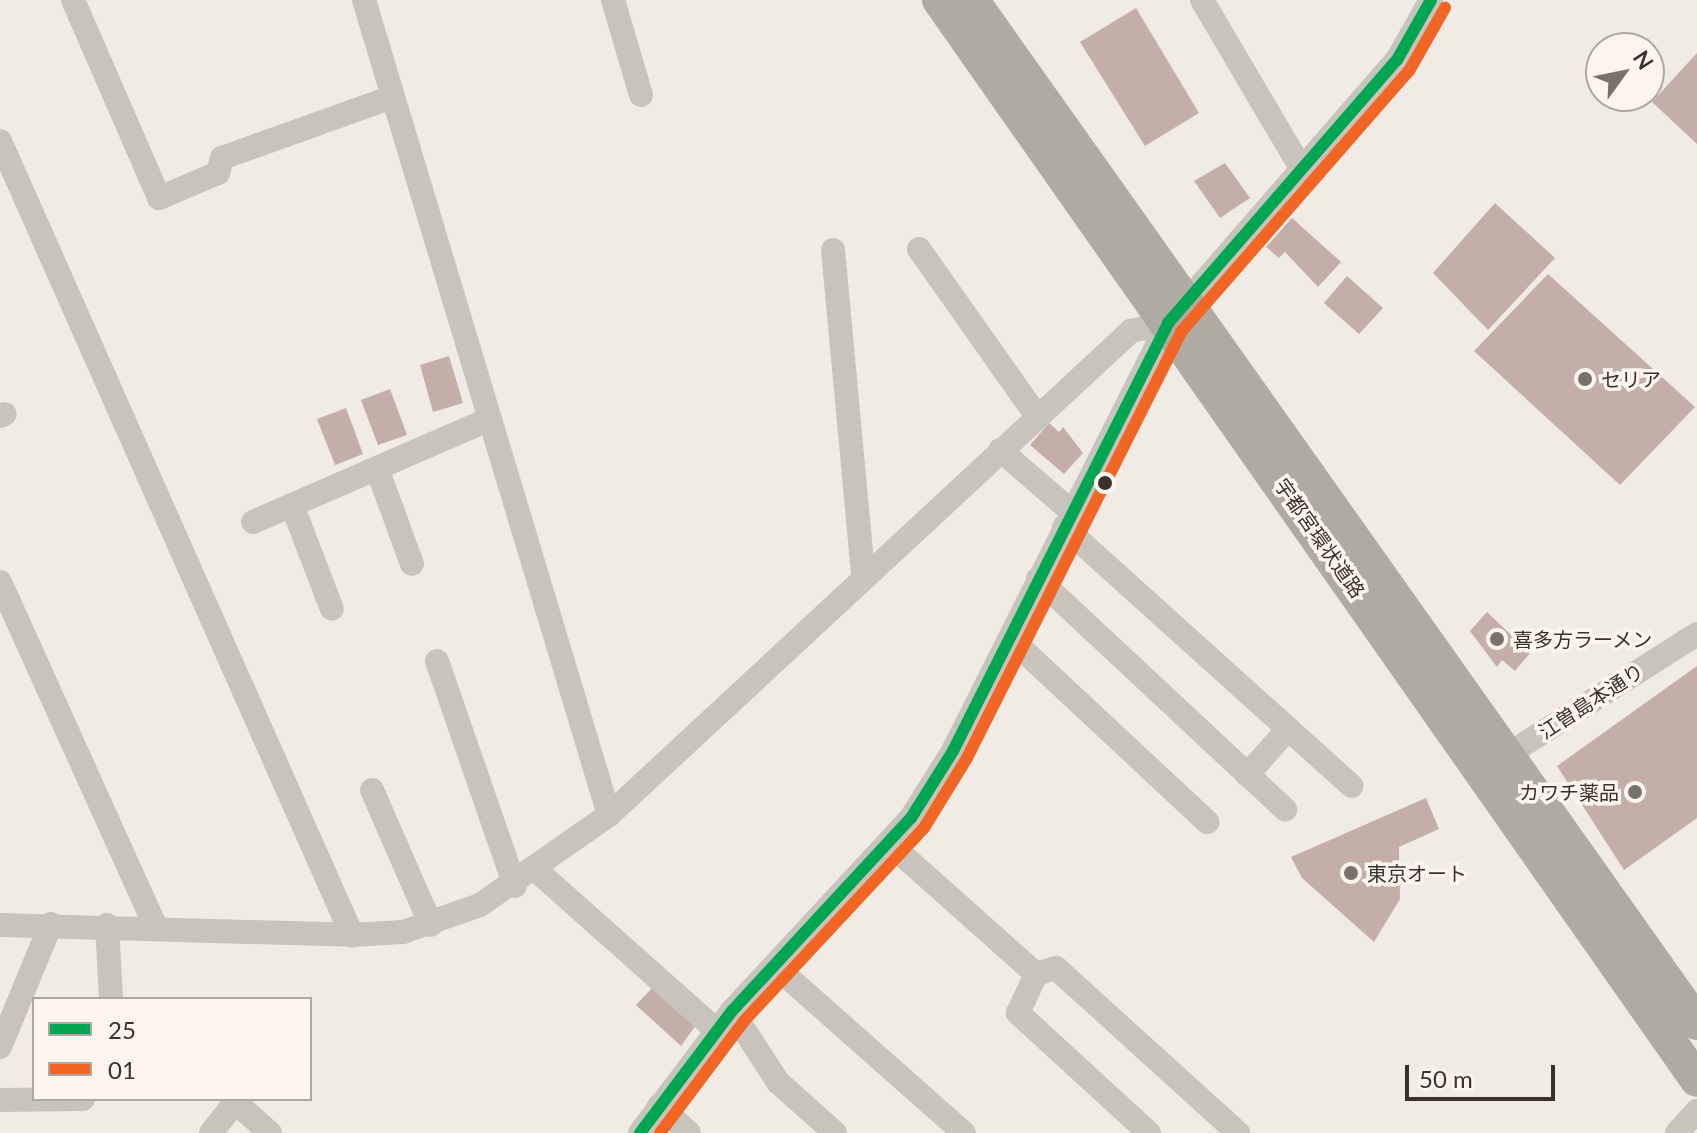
<!DOCTYPE html>
<html>
<head>
<meta charset="utf-8">
<style>
	body { margin:0 }
	#map { position:relative; width:1697px; height:1133px; overflow:hidden; background:#f0ebe5; font-family:Lato,"Noto Sans JP",sans-serif }
	div>[style] { position:absolute }
	[style*='--x'] { left:calc(var(--x)*1px); top:calc(var(--y)*1px); width:calc(var(--w)*1px); rotate:calc(var(--a)*1deg) }
	.building>* { inset:0; background:#c3afa7 }
	.minor>* { height:24px; margin:-12px; padding:0 12px; transform-origin:12px; border-radius:12px; background:#c9c3be }
	.highway>* { height:34px; margin:-17px; padding:0 17px; transform-origin:17px; border-radius:17px; background:#afaaa4 }
	.bus-1>* { height:12px; margin:-6px; padding:0 6px; transform-origin:6px; border-radius:6px; background:#00a651 }
	.bus-2>* { height:12px; margin:-6px; padding:0 6px; transform-origin:6px; border-radius:6px; background:#f26522 }
	.dots>* { width:22px; height:22px; translate:-50% -50%; box-sizing:border-box; border:4px solid #fbf5ee; border-radius:50% }
	span { translate:-50% -50%; white-space:nowrap; text-align:center; line-height:1.15; -webkit-text-stroke:7px #fbf5ee; paint-order:stroke }
	.poi-label { font-size:20px; color:#3b302b }
	.left { translate:0 -50%; text-align:left }
	.right { translate:-100% -50%; text-align:right }
	.street-label { font-size:20px; color:#3b302b }
	.legend { position:absolute; left:32px; top:997px; width:280px; height:104px; box-sizing:border-box; background:#fbf5ee; border:2px solid #aea6a0; margin:0; padding:10px 14px; list-style:none; font-size:24px; color:#3b302b }
	.legend li { display:flex; align-items:center; gap:16px; height:40px }
	.legend b { width:40px; border:2px solid #aea6a0 }
	.north { position:absolute; left:1585px; top:32px; width:80px; height:80px; box-sizing:border-box; background:#fbf5ee; border:2px solid #aea6a0; border-radius:50%; rotate:57deg; font-size:22px; font-weight:700; line-height:32px; text-align:center; color:#3b302b }
	.north::after { content:''; display:block; margin:auto; width:28px; height:36px; background:#7a716c; clip-path:polygon(50% 0,100% 100%,50% 72%,0 100%) }
	.scale { position:absolute; left:1405px; top:1065px; width:150px; height:36px; box-sizing:border-box; border:4px solid #3b302b; border-top:0; padding-left:10px; font-size:24px; line-height:28px; white-space:nowrap; color:#3b302b; -webkit-text-stroke:6px #fbf5ee; paint-order:stroke }
</style>
</head>
<body>
<div id="map">
	<div class="building">
		<div style="clip-path:polygon(1136px 8px,1199px 113px,1145px 146px,1080px 42px)"></div>
		<div style="clip-path:polygon(1697px 53px,1697px 144px,1652px 102px)"></div>
		<div style="clip-path:polygon(1225px 163px,1250px 198px,1220px 218px,1194px 181px)"></div>
		<div style="clip-path:polygon(1495px 203px,1555px 258px,1488px 330px,1433px 273px)"></div>
		<div style="clip-path:polygon(1292px 218px,1341px 262px,1318px 287px,1285px 252px,1279px 258px,1266px 247px)"></div>
		<div style="clip-path:polygon(1548px 274px,1695px 407px,1620px 485px,1474px 351px)"></div>
		<div style="clip-path:polygon(1347px 276px,1383px 308px,1359px 334px,1324px 303px)"></div>
		<div style="clip-path:polygon(449px 356px,463px 403px,433px 412px,420px 365px)"></div>
		<div style="clip-path:polygon(390px 389px,407px 435px,378px 445px,361px 400px)"></div>
		<div style="clip-path:polygon(346px 408px,363px 454px,335px 465px,317px 419px)"></div>
		<div style="clip-path:polygon(1049px 423px,1059px 432px,1063px 427px,1083px 453px,1064px 474px,1030px 445px)"></div>
		<div style="clip-path:polygon(1487px 612px,1530px 653px,1515px 671px,1502px 660px,1497px 667px,1470px 631px)"></div>
		<div style="clip-path:polygon(1697px 666px,1697px 818px,1624px 870px,1557px 766px)"></div>
		<div style="clip-path:polygon(1426px 798px,1439px 829px,1399px 847px,1400px 899px,1374px 942px,1302px 878px,1291px 857px)"></div>
		<div style="clip-path:polygon(653px 987px,696px 1025px,681px 1046px,636px 1005px)"></div>
	</div>
	<div class="minor">
		<div style="--x:73;--y:0;--w:216;--a:66.5"></div>
		<div style="--x:159;--y:198;--w:64;--a:-23"></div>
		<div style="--x:218;--y:173;--w:16;--a:-75"></div>
		<div style="--x:222;--y:158;--w:181;--a:-19.7"></div>
		<div style="--x:364;--y:0;--w:851;--a:73.27"></div>
		<div style="--x:613;--y:0;--w:99;--a:73.6"></div>
		<div style="--x:1202;--y:0;--w:197;--a:59.5"></div>
		<div style="--x:0;--y:141;--w:869;--a:66.09"></div>
		<div style="--x:919;--y:249;--w:204;--a:54.8"></div>
		<div style="--x:833;--y:250;--w:325;--a:84.7"></div>
		<div style="--x:0;--y:416;--w:5;--a:-22"></div>
		<div style="--x:1000;--y:450;--w:94;--a:40.7"></div>
		<div style="--x:377;--y:468;--w:102;--a:70"></div>
		<div style="--x:292;--y:505;--w:111;--a:69"></div>
		<div style="--x:253;--y:522;--w:258;--a:-23.5"></div>
		<div style="--x:1064;--y:527;--w:387;--a:42"></div>
		<div style="--x:1038;--y:579;--w:338;--a:43"></div>
		<div style="--x:0;--y:582;--w:376;--a:65.7"></div>
		<div style="--x:1010;--y:638;--w:270;--a:43"></div>
		<div style="--x:437;--y:661;--w:238;--a:70.9"></div>
		<div style="--x:1493;--y:764;--w:242;--a:-32.5"></div>
		<div style="--x:1247;--y:775;--w:62;--a:-48.3"></div>
		<div style="--x:372;--y:790;--w:147;--a:66.4"></div>
		<div style="--x:890;--y:844;--w:195;--a:41.7"></div>
		<div style="--x:537;--y:871;--w:239;--a:41.6"></div>
		<div style="--x:0;--y:925;--w:352;--a:1.6"></div>
		<div style="--x:352;--y:935;--w:51;--a:-3.4"></div>
		<div style="--x:403;--y:932;--w:82;--a:-19.3"></div>
		<div style="--x:480;--y:905;--w:157;--a:-34.9"></div>
		<div style="--x:609;--y:815;--w:712;--a:-42.84"></div>
		<div style="--x:1131;--y:331;--w:38;--a:-12"></div>
		<div style="--x:107;--y:925;--w:74;--a:86.9"></div>
		<div style="--x:775;--y:966;--w:252;--a:41.5"></div>
		<div style="--x:732;--y:1011;--w:85;--a:57.1"></div>
		<div style="--x:778;--y:1082;--w:76;--a:41.8"></div>
		<div style="--x:0;--y:1047;--w:133;--a:-67.5"></div>
		<div style="--x:0;--y:1100;--w:83;--a:-0.7"></div>
		<div style="--x:659;--y:1106;--w:40;--a:42"></div>
		<div style="--x:211;--y:1133;--w:39;--a:-52"></div>
		<div style="--x:235;--y:1102;--w:47;--a:41.5"></div>
		<div style="--x:640;--y:1133;--w:153;--a:-53"></div>
		<div style="--x:732;--y:1011;--w:263;--a:-47.2"></div>
		<div style="--x:911;--y:818;--w:79;--a:-57.9"></div>
		<div style="--x:953;--y:751;--w:479;--a:-63.3"></div>
		<div style="--x:1168;--y:323;--w:349;--a:-49"></div>
		<div style="--x:1397;--y:60;--w:69;--a:-60.5"></div>
		<div style="--x:1149;--y:1133;--w:178;--a:-137.5"></div>
		<div style="--x:1018;--y:1013;--w:43;--a:-65.2"></div>
		<div style="--x:1036;--y:974;--w:21;--a:-17"></div>
		<div style="--x:1056;--y:968;--w:246;--a:42.2"></div>
		<div style="--x:1677;--y:1133;--w:30;--a:-48"></div>
	</div>
	<div class="highway">
		<div style="--x:939;--y:0;--w:1319;--a:54.94"></div>
		<div style="--x:972;--y:0;--w:1254;--a:54.67"></div>
	</div>
	<div class="bus-1">
		<div style="--x:640;--y:1133;--w:153;--a:-53"></div>
		<div style="--x:732;--y:1011;--w:263;--a:-47.2"></div>
		<div style="--x:911;--y:818;--w:79;--a:-57.9"></div>
		<div style="--x:953;--y:751;--w:479;--a:-63.3"></div>
		<div style="--x:1168;--y:323;--w:349;--a:-49"></div>
		<div style="--x:1397;--y:60;--w:69;--a:-60.5"></div>
	</div>
	<div class="bus-2">
		<div style="--x:660;--y:1133;--w:140;--a:-53.1"></div>
		<div style="--x:744;--y:1021;--w:264;--a:-47"></div>
		<div style="--x:924;--y:828;--w:82;--a:-58.4"></div>
		<div style="--x:967;--y:758;--w:477;--a:-63.3"></div>
		<div style="--x:1181;--y:332;--w:347;--a:-48.9"></div>
		<div style="--x:1409;--y:71;--w:73;--a:-60.3"></div>
	</div>
	<div class="dots">
		<div style="left:1585px;top:379px;background:#7a716c"></div>
		<div style="left:1105px;top:483px;background:#3b302b"></div>
		<div style="left:1497px;top:639px;background:#7a716c"></div>
		<div style="left:1635px;top:792px;background:#7a716c"></div>
		<div style="left:1351px;top:873px;background:#7a716c"></div>
	</div>
	<div class="poi-label">
		<span class="left" style="left:1601px;top:379px">セリア</span>
		<span class="left" style="left:1513px;top:639px">喜多方ラーメン</span>
		<span class="right" style="left:1619px;top:792px">カワチ薬品</span>
		<span class="left" style="left:1367px;top:873px">東京オート</span>
	</div>
	<div class="street-label">
		<span style="left:1320px;top:538px;rotate:55deg">宇都宮環状道路</span>
		<span style="left:1591px;top:701px;rotate:-33deg">江曽島本通り</span>
	</div>
	<ul class="legend">
	<li><b style="height:10px;background:#00a651"></b>25</li>
	<li><b style="height:10px;background:#f26522"></b>01</li>
	</ul>
	<div class="north">N</div>
	<div class="scale">50 m</div>
</div>
</body>
</html>
